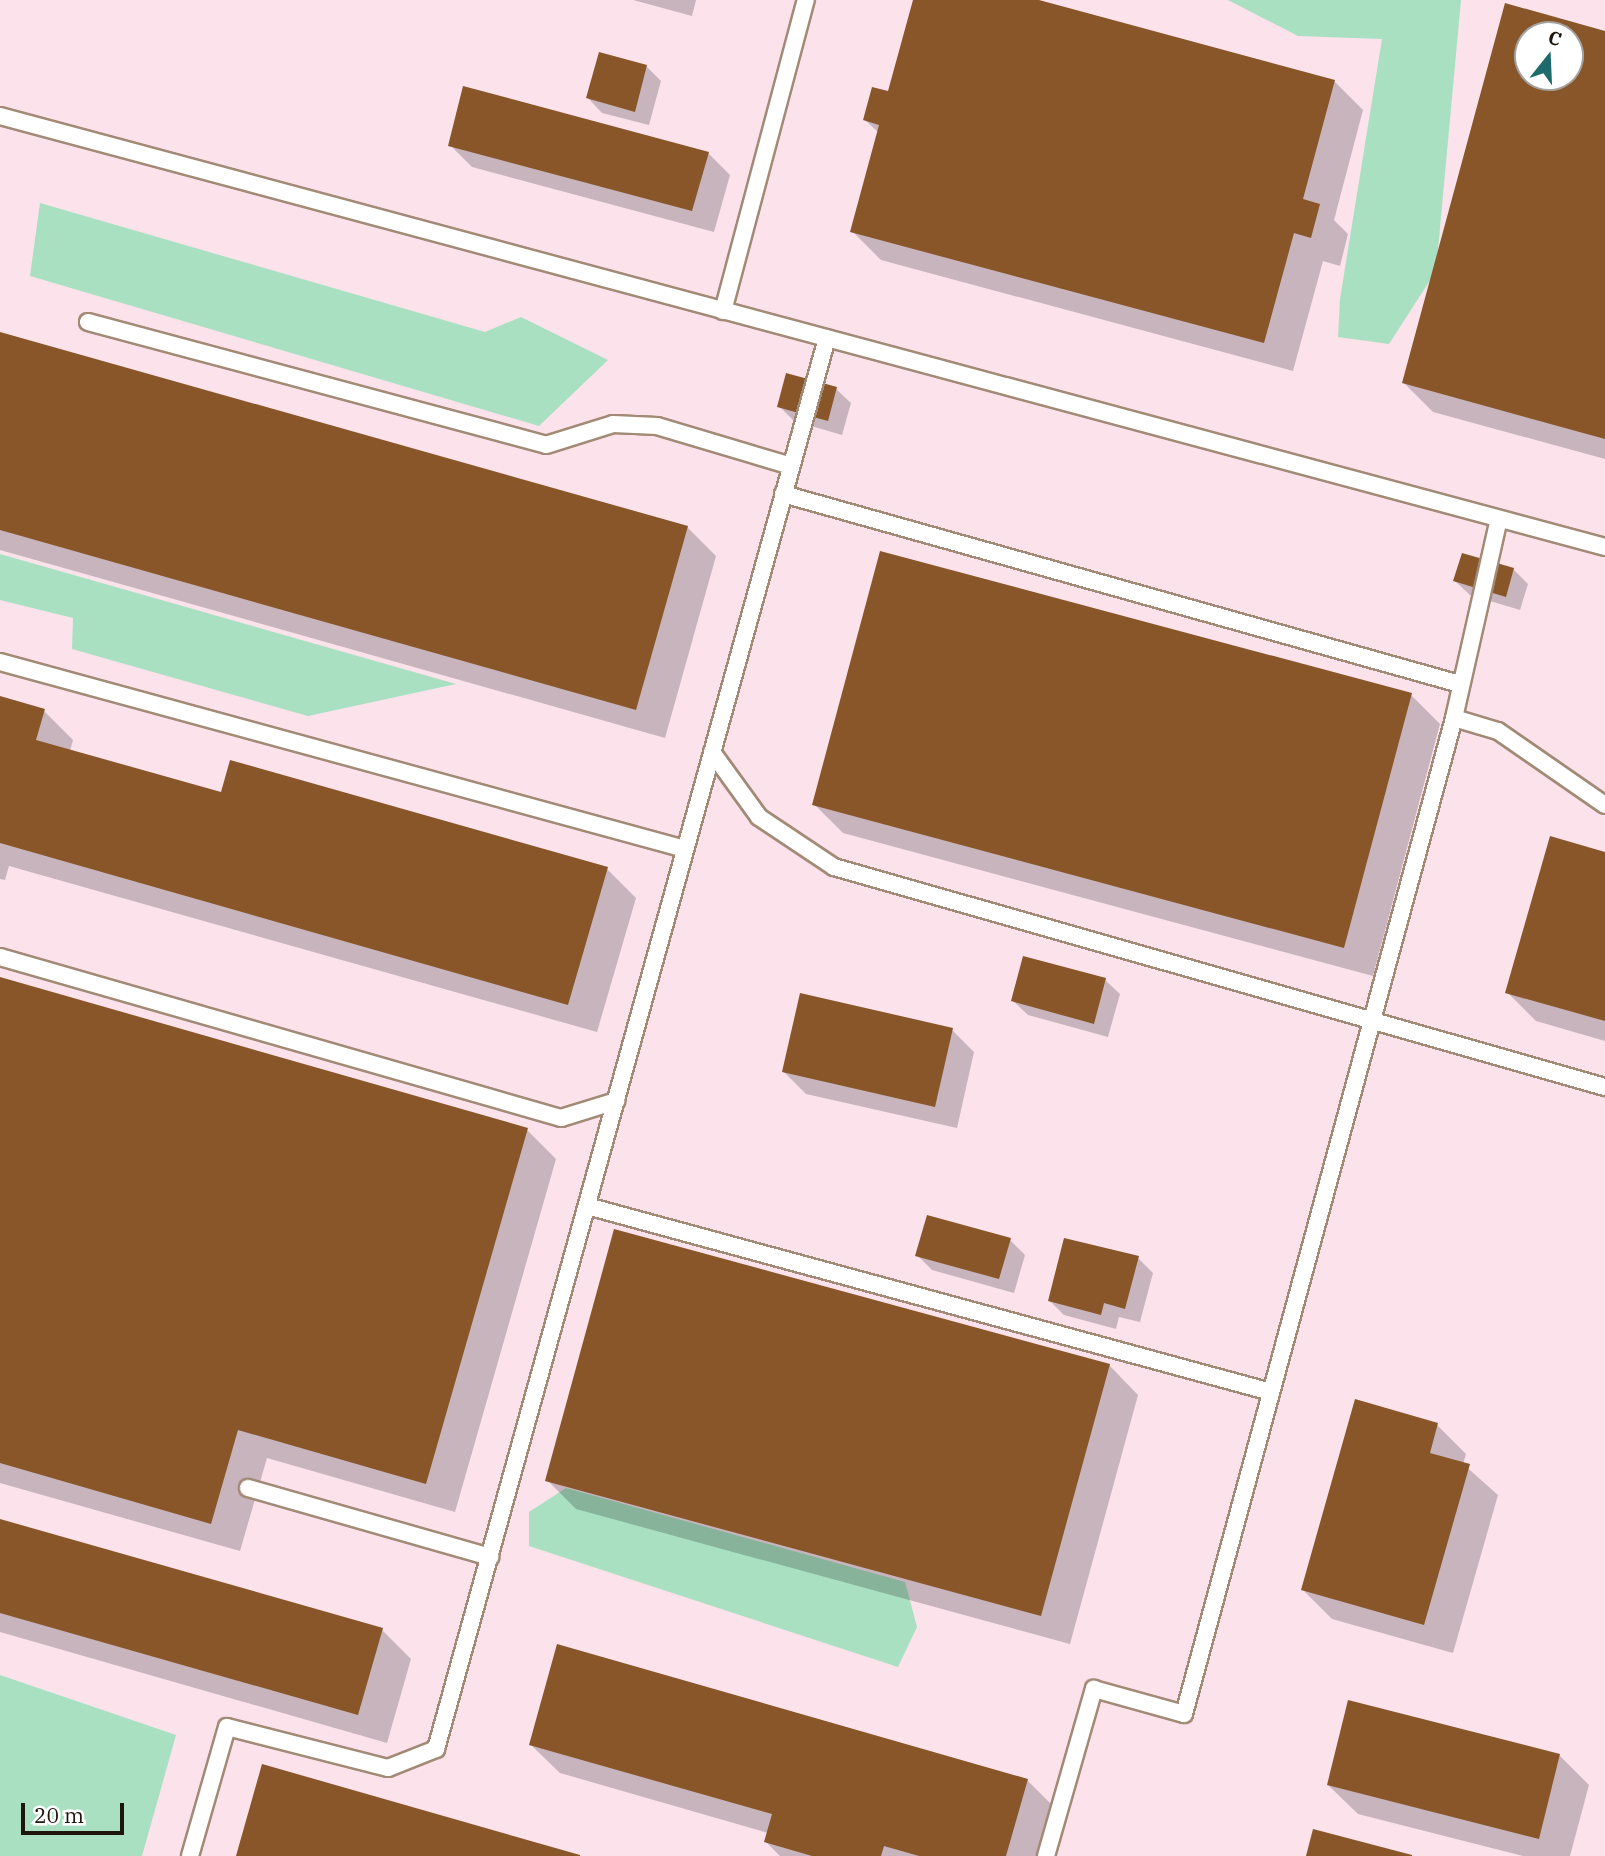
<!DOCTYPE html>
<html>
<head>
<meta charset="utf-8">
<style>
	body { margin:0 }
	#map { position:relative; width:1605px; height:1856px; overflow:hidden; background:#fdf2e9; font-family:"IBM Plex Serif",serif }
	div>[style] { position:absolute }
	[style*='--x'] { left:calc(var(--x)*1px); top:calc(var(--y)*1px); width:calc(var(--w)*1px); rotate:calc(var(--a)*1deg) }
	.industrial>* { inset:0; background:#fbe2eb }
	.green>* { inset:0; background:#a8e0c1 }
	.shadow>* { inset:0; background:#0003 }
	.building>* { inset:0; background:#885629 }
	.roads { filter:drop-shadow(2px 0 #a28a76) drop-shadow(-2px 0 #a28a76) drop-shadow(0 2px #a28a76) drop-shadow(0 -2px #a28a76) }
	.lane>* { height:16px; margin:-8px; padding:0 8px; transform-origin:8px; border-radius:8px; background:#fff }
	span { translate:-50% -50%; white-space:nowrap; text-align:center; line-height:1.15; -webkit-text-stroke:7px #fff; paint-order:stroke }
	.north { position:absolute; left:1514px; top:21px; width:70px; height:70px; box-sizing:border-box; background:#fff; border:2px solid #a5a19e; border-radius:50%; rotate:18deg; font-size:19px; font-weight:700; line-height:28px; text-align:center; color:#1e150d }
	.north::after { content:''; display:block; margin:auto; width:24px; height:32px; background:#1d6a6d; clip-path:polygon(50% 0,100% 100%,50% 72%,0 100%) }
	.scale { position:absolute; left:21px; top:1803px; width:103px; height:32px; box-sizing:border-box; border:4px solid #1e150d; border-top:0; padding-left:9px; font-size:21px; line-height:24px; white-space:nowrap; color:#1e150d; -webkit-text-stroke:5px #fff; paint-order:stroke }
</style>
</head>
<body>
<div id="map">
	<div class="industrial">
		<div style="clip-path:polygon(evenodd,0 0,1605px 0,1605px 1856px,0 1856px,0 0,1528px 35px,1570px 35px,1570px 77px,1528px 77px,1528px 35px)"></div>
	</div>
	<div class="green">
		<div style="clip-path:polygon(1228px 0,1461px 0,1436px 271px,1389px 344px,1338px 337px,1340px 299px,1382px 39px,1298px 36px)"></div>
		<div style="clip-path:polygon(40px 203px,485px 332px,521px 317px,608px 360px,539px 426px,30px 276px)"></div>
		<div style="clip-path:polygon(0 554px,456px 684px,308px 716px,72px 649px,73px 618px,0 600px)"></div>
		<div style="clip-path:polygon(566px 1488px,905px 1582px,917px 1627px,898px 1667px,529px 1546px,529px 1512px)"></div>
		<div style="clip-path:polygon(0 1675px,176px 1735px,142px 1856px,0 1856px)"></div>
	</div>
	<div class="shadow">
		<div style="clip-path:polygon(633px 0,696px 0,692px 16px)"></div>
		<div style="clip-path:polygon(915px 0,1032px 0,1334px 81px,1363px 110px,1334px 220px,1348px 234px,1340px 266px,1323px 261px,1293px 371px,881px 260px,852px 231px,879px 133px,865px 120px,890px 93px)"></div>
		<div style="clip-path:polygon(evenodd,1506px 6px,1605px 32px,1605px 459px,1433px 412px,1404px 383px,1506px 6px,1528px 35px,1570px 35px,1570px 77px,1528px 77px,1528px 35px)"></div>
		<div style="clip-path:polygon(647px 67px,661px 81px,649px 125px,602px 113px,588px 98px)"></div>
		<div style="clip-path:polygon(450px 145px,708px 153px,730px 175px,714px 232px,472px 167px)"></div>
		<div style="clip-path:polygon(0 334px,687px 527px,716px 556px,665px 738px,0 550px)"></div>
		<div style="clip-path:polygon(836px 389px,851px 403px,842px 435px,794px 421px,779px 406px)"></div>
		<div style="clip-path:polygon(1513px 569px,1528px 584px,1520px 610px,1470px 595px,1455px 581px)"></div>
		<div style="clip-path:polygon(1411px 695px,1440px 724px,1373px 976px,843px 833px,814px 804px)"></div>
		<div style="clip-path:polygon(0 698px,44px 711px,73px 740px,70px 751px,222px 794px,607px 869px,636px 898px,597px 1032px,9px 866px,5px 880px,0 879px)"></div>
		<div style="clip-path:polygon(1605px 854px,1605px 1041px,1536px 1021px,1507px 992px)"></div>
		<div style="clip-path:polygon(0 979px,527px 1130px,556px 1159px,455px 1512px,267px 1458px,240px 1551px,0 1483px)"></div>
		<div style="clip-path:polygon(1105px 980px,1120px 994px,1108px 1037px,1028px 1015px,1013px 1001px)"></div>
		<div style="clip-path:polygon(952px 1030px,974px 1052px,957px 1128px,806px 1094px,784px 1072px)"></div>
		<div style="clip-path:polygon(1010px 1240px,1025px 1255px,1014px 1293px,932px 1270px,917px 1255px)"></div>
		<div style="clip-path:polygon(1138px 1258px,1153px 1273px,1140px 1322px,1119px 1317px,1116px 1329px,1064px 1315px,1050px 1301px)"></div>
		<div style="clip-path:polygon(1109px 1365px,1138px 1395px,1070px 1644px,576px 1509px,547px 1480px)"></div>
		<div style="clip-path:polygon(1437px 1425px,1466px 1454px,1463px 1464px,1498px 1495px,1453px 1653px,1332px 1619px,1303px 1590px)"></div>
		<div style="clip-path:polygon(0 1521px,382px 1630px,411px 1659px,387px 1743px,0 1632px)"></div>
		<div style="clip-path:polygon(530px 1744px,1027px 1780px,1056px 1809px,1043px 1856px,780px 1856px,766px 1842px,768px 1833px,560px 1773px)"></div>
		<div style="clip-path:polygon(1560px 1756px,1589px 1785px,1570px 1856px,1523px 1856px,1358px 1814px,1328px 1785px)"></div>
	</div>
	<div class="building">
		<div style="clip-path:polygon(913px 0,1039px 0,1335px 80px,1303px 199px,1320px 204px,1311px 238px,1294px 233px,1264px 343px,850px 232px,879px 125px,863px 120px,872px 87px,888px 91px)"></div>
		<div style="clip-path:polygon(evenodd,1505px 3px,1605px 31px,1605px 439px,1402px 383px,1505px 3px,1528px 35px,1570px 35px,1570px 77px,1528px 77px,1528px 35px)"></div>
		<div style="clip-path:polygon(599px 52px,647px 65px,635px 112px,586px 98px)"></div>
		<div style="clip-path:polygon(463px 86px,709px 152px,692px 211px,448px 146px)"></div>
		<div style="clip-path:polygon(0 332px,688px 526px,636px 710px,0 530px)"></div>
		<div style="clip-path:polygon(786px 373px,837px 387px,828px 421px,777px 407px)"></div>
		<div style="clip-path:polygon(880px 551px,1412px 693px,1344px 948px,812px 805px)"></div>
		<div style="clip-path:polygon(1462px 553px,1514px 568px,1506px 597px,1453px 581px)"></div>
		<div style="clip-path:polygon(0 696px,45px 709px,36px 740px,221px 792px,230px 760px,608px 867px,568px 1005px,0 843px)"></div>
		<div style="clip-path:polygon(1550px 836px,1605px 852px,1605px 1021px,1505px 993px)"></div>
		<div style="clip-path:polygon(1023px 956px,1106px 978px,1094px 1024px,1011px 1001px)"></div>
		<div style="clip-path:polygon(0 977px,528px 1128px,426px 1484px,238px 1430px,211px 1524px,0 1463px)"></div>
		<div style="clip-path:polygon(800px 993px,953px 1028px,935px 1107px,782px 1072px)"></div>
		<div style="clip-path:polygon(927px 1215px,1011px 1238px,999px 1279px,915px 1256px)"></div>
		<div style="clip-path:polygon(614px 1229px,1110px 1364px,1041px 1616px,545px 1481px)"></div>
		<div style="clip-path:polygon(1064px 1238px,1139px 1256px,1125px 1309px,1104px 1303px,1101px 1315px,1048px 1301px)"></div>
		<div style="clip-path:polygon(1355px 1399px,1438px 1423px,1430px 1453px,1470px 1464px,1424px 1625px,1301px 1590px)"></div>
		<div style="clip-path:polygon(0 1519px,383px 1628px,358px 1715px,0 1613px)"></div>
		<div style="clip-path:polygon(557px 1644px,1028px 1779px,1006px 1856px,919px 1856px,884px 1846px,881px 1856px,812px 1856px,764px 1842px,772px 1814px,529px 1745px)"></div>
		<div style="clip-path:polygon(1348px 1700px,1560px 1754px,1539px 1839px,1327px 1785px)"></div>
		<div style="clip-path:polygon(262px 1764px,580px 1855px,580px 1856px,236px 1856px)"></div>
		<div style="clip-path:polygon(1313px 1829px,1412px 1855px,1412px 1856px,1306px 1856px)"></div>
	</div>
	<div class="roads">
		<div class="lane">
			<div style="--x:0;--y:116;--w:1662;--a:15.03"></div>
			<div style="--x:723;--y:311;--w:322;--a:-75.1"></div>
			<div style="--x:88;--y:322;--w:474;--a:15"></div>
			<div style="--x:546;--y:445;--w:70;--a:-17.4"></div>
			<div style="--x:613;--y:424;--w:44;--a:2.6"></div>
			<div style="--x:657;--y:426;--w:140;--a:16.6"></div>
			<div style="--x:783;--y:494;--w:703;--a:15.68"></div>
			<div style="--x:0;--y:662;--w:710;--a:15.27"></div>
			<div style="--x:1454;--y:718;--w:46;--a:16.5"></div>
			<div style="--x:1498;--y:731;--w:130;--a:34.7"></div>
			<div style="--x:712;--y:752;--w:80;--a:54.1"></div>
			<div style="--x:759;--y:817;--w:90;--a:33.7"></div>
			<div style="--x:834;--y:867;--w:802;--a:15.93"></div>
			<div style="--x:0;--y:957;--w:584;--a:16.01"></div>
			<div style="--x:561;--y:1118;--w:58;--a:-17.2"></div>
			<div style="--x:587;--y:1206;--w:709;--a:15.21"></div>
			<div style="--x:248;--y:1488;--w:252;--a:15.9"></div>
			<div style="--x:190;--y:1856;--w:134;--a:-74"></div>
			<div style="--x:227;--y:1727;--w:166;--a:14.3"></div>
			<div style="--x:388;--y:1768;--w:52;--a:-21.6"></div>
			<div style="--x:436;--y:1749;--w:1464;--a:-74.51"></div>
			<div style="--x:1046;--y:1856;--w:174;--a:-74"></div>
			<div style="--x:1094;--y:1689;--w:93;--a:15.5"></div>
			<div style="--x:1184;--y:1714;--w:1032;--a:-74.83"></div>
			<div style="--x:1454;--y:718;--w:204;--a:-77.3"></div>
		</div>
	</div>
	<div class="north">С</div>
	<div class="scale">20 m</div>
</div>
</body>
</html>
